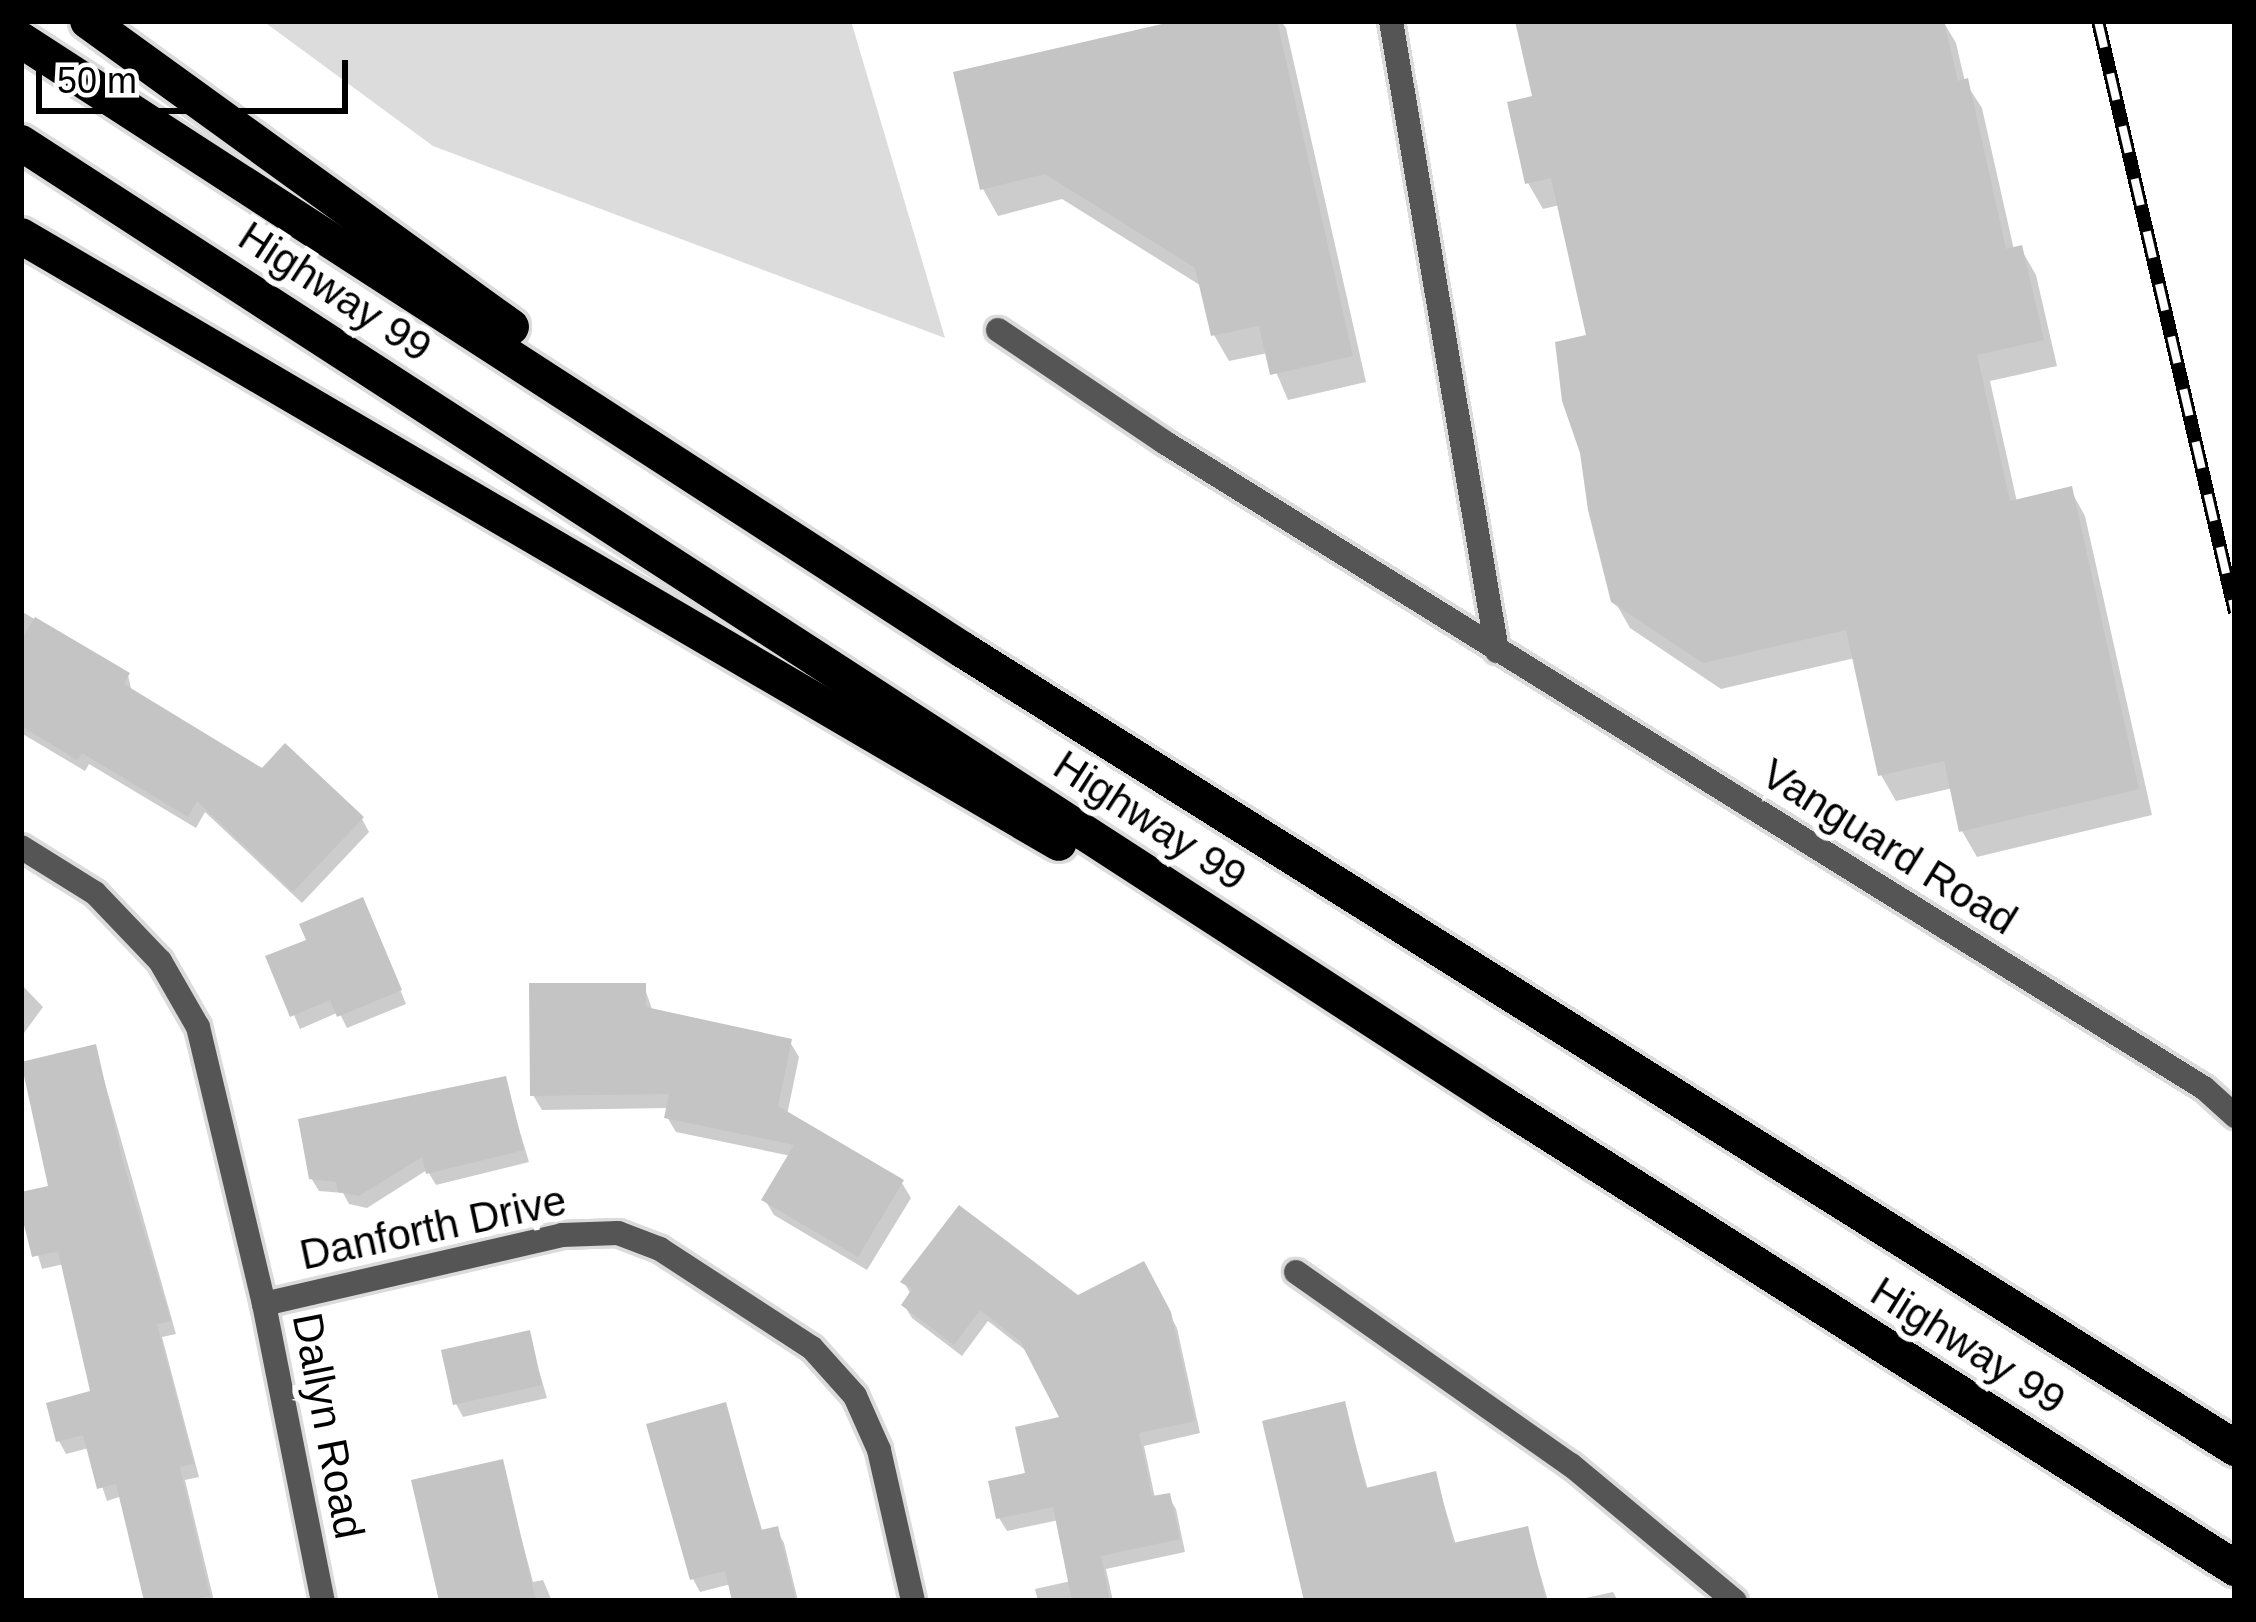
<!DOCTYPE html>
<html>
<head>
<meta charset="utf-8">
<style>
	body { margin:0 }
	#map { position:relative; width:2256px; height:1622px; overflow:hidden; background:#fff; font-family:Helvetica,sans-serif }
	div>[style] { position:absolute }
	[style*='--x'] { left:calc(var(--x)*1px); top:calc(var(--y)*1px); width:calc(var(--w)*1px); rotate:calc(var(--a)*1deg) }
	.green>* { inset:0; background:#dcdcdc }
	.shadow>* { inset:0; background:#0003 }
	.building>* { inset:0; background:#c4c4c4 }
	.roads { filter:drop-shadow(3px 0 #dbdbdb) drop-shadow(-3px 0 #dbdbdb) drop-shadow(0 3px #dbdbdb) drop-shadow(0 -3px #dbdbdb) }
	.minor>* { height:24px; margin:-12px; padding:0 12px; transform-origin:12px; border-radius:12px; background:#555 }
	.motorway>* { height:36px; margin:-18px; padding:0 18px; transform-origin:18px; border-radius:18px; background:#000 }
	.rail>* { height:14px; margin-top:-7px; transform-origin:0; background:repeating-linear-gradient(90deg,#fff 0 27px,#000 0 54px); box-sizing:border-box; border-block:3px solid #000 }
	span { translate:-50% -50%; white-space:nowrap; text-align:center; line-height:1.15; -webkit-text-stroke:12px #fff; paint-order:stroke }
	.street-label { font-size:42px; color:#000 }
	.frame { position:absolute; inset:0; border:24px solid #000; pointer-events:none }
	.scale { position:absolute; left:36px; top:60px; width:312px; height:54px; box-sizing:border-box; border:6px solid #000; border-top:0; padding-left:15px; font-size:36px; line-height:42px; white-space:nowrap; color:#000; -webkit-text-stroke:9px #fff; paint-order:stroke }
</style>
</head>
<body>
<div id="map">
	<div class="green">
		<div style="clip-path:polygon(263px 21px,851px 21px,945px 338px,433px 146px)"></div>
	</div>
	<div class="shadow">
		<div style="clip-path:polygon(1188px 21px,1281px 21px,1286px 28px,1366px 382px,1288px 400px,1268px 353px,1229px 361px,1214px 335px,1203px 287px,1062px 199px,998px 216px,983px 189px,957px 74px)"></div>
		<div style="clip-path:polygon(1518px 21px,1943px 21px,1956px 43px,1965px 82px,1982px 108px,2014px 250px,2021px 249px,2036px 275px,2057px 366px,1990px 381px,2017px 502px,2070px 489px,2085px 516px,2152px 815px,1977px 857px,1962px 831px,1953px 788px,1896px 801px,1881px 775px,1855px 658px,1721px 689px,1630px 628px,1614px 600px,1590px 337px,1560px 205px,1543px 209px,1528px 183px,1536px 99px)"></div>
		<div style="clip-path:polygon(21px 611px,128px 675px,132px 693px,263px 771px,362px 819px,369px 832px,302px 903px,205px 812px,196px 828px,89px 764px,85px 771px,21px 733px)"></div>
		<div style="clip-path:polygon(369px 913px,406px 1004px,347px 1028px,339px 1012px,300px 1029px,269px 958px)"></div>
		<div style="clip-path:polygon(21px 984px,43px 1007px,21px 1037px)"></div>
		<div style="clip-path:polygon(644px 986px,653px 1012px,790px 1042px,799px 1057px,787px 1115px,902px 1183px,911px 1198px,867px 1270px,774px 1215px,765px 1200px,791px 1156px,676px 1132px,667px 1117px,669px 1108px,542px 1110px,533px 1095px)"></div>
		<div style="clip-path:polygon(95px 1048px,176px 1334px,162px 1337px,199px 1477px,185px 1480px,214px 1601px,147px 1601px,122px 1496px,107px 1501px,89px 1448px,66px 1454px,59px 1441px,94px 1393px,64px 1264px,42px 1269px,21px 1196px,51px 1189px)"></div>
		<div style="clip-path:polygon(504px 1079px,529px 1162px,436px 1185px,427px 1170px,367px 1208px,349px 1204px,343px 1193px,319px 1191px,311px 1178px)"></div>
		<div style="clip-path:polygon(1143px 1265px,1177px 1328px,1200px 1433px,1144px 1446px,1155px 1498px,1168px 1496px,1176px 1509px,1185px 1552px,1106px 1569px,1113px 1601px,1038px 1601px,1035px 1589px,1071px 1581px,1059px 1520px,1007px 1531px,999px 1518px,1064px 1419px,1029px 1353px,988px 1321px,962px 1356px,912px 1318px,904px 1305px,911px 1295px,904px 1282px,1077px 1299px)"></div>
		<div style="clip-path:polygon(528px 1333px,547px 1398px,463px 1417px,456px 1404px)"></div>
		<div style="clip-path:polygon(1344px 1404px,1368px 1490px,1435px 1474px,1456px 1545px,1527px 1529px,1548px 1601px,1307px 1601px)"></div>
		<div style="clip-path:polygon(725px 1406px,763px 1533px,776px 1530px,784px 1543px,798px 1601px,735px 1601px,731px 1584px,700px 1592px,693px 1579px)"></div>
		<div style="clip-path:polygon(501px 1462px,533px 1582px,543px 1580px,552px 1601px,442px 1601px)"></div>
		<div style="clip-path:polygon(1613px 1592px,1618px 1601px,1572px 1601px)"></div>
	</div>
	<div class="building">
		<div style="clip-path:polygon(1175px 21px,1277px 21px,1353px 356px,1270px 375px,1259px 326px,1211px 336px,1195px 268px,1045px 174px,980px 190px,953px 72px)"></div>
		<div style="clip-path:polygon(1515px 21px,1944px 21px,1958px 81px,1968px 78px,2006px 249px,2022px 245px,2044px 340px,1977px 355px,2010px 501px,2072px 486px,2139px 789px,1959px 832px,1944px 761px,1878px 776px,1846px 630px,1703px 663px,1611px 602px,1588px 510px,1580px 453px,1562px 401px,1555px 342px,1586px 335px,1551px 178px,1525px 184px,1507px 102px,1532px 96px)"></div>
		<div style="clip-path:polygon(35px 617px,130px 673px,124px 684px,262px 768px,285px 743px,364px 817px,293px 892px,197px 801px,188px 817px,82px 753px,77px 760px,21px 726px,21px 640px)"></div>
		<div style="clip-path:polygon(363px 897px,402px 990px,337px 1017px,330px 1000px,290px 1017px,265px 956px,306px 940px,299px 924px)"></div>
		<div style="clip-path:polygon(529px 983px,646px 983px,646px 1007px,792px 1039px,778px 1106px,904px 1180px,858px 1257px,761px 1200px,794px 1145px,664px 1118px,669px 1094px,530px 1096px)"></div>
		<div style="clip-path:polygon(96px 1044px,123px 1162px,171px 1321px,157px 1324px,194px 1464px,180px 1467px,210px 1596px,186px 1601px,144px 1601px,116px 1484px,97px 1489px,83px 1435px,56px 1442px,46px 1403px,90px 1391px,58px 1251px,32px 1257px,21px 1213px,21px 1192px,48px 1186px,21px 1062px)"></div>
		<div style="clip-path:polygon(506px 1076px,524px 1150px,426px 1174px,422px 1157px,359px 1196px,338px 1192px,336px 1182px,309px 1179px,298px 1119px)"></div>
		<div style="clip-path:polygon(959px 1205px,1078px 1295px,1144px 1261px,1171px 1312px,1195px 1421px,1139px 1433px,1152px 1496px,1170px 1493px,1180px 1539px,1101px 1556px,1110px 1601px,1072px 1601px,1053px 1507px,996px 1519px,988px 1481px,1025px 1473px,1015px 1427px,1059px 1417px,1020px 1341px,980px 1310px,954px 1345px,901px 1305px,912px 1289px,900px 1282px)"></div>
		<div style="clip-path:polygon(530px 1330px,542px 1385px,453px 1405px,441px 1350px)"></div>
		<div style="clip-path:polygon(1345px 1401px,1366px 1488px,1436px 1471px,1453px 1543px,1528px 1526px,1546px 1601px,1304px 1601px,1262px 1421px)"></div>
		<div style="clip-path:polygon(726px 1402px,761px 1530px,778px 1526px,796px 1601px,732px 1601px,725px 1571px,690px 1580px,646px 1424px)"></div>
		<div style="clip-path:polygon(503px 1459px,536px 1601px,439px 1601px,411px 1480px)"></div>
	</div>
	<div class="roads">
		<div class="minor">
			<div style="--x:1391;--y:21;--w:639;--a:80.45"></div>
			<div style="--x:998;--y:330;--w:200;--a:34"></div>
			<div style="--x:1164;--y:442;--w:1224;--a:31.85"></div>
			<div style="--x:2204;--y:1088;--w:42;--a:42.1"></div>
			<div style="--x:21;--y:847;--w:87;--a:31.9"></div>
			<div style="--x:95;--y:893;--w:94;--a:46.3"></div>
			<div style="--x:160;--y:961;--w:76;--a:60.1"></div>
			<div style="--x:198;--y:1027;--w:285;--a:76.6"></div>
			<div style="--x:264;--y:1304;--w:303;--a:78.8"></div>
			<div style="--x:1296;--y:1272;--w:336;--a:35.1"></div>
			<div style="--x:1571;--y:1465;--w:213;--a:39.7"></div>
			<div style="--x:264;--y:1304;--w:306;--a:-13"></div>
			<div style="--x:562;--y:1235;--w:56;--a:-2"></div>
			<div style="--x:618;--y:1233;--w:45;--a:20.9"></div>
			<div style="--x:660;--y:1249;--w:181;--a:33.1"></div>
			<div style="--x:812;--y:1348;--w:64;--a:48.1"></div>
			<div style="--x:855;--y:1396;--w:59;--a:66"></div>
			<div style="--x:879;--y:1450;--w:155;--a:77.3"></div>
		</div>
		<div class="motorway">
			<div style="--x:88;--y:21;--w:522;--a:35.88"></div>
			<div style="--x:21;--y:40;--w:1122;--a:32.93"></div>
			<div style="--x:963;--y:650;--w:1502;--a:32.1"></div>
			<div style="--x:21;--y:143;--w:1766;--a:32.96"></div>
			<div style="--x:1503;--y:1104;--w:867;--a:32.37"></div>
			<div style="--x:21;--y:236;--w:1202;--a:30.32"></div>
		</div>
	</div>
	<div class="rail">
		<div style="--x:2098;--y:21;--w:607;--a:76.95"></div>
	</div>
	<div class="street-label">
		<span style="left:335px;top:292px;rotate:33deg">Highway 99</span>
		<span style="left:1150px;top:821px;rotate:33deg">Highway 99</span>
		<span style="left:1889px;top:847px;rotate:32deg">Vanguard Road</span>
		<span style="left:433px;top:1228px;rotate:-12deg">Danforth Drive</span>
		<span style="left:1968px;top:1346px;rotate:32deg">Highway 99</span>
		<span style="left:328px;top:1426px;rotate:79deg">Dallyn Road</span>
	</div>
	<div class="frame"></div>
	<div class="scale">50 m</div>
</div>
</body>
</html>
